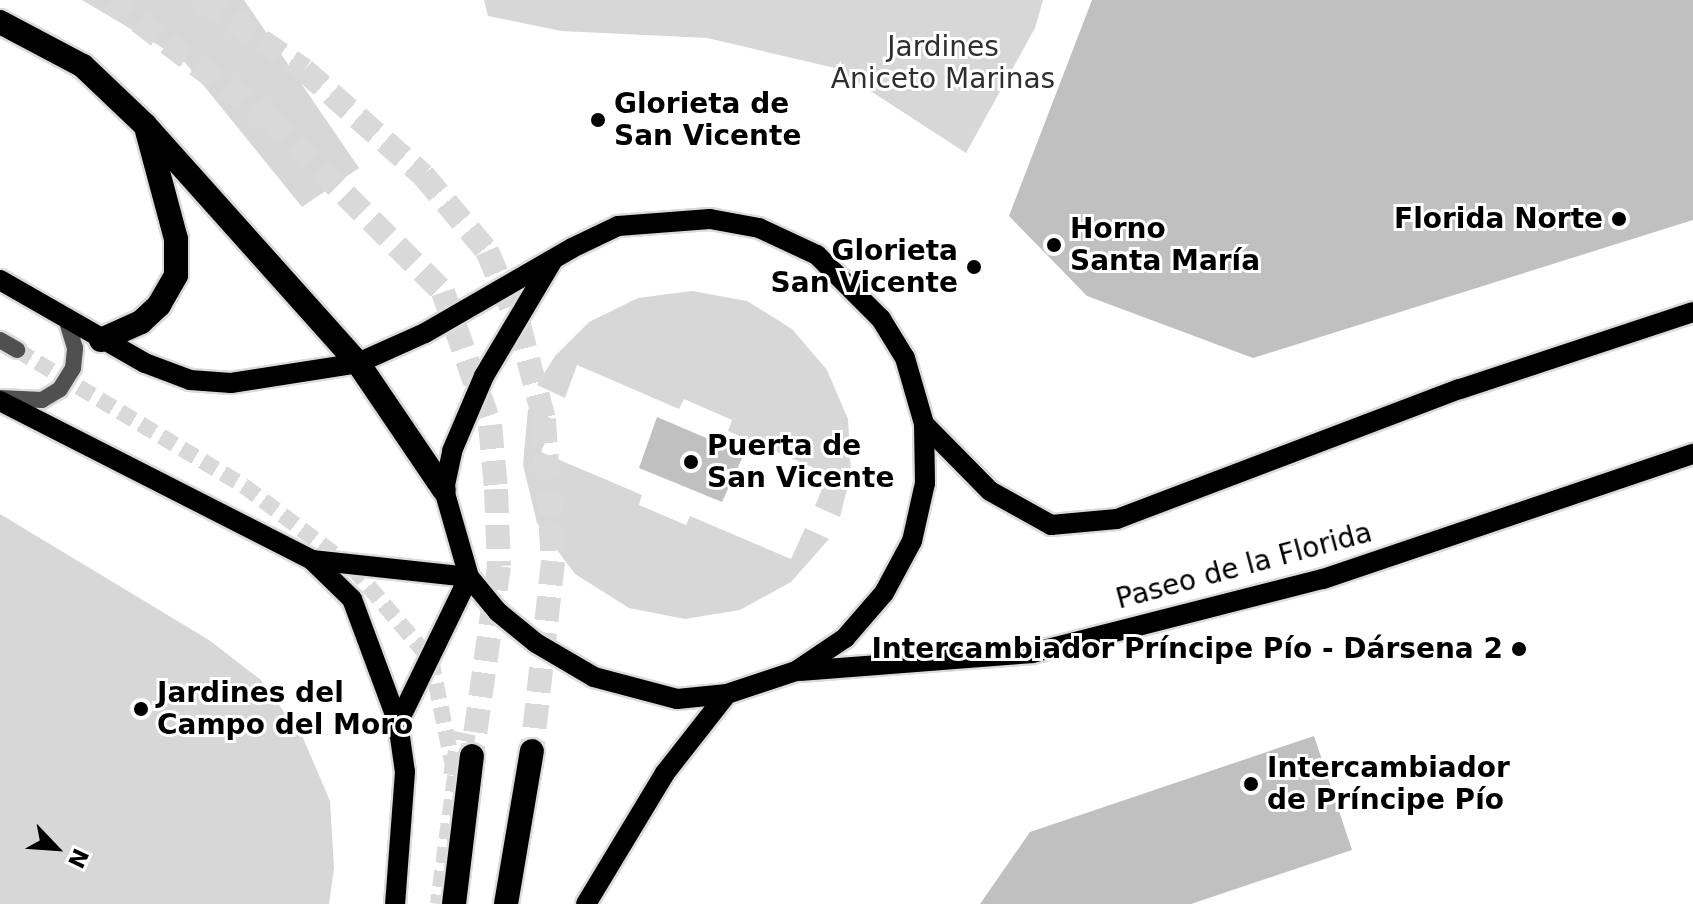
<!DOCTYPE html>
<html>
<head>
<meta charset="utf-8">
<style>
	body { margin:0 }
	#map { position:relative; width:1693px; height:904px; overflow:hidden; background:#fff; font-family:"DejaVu Sans",sans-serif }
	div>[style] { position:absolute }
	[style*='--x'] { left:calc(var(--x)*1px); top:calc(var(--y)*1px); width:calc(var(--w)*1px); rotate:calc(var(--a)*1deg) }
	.green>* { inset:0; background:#d7d7d7 }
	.building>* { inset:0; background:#c0c0c0 }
	.minor-tunnel>* { height:16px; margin-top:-8px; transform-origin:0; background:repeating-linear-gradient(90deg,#d9d9d9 0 16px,transparent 0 24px) }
	.motorway-tunnel>* { height:24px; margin-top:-12px; transform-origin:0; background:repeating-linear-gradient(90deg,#d9d9d9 0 24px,transparent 0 36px) }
	.roads { filter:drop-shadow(2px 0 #dbdbdb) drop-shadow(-2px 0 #dbdbdb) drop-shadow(0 2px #dbdbdb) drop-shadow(0 -2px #dbdbdb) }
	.minor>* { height:16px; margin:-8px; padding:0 8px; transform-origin:8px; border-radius:8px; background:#505050 }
	.primary>* { height:20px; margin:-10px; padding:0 10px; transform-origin:10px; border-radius:10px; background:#000 }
	.motorway>* { height:24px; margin:-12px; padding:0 12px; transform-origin:12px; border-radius:12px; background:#000 }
	.dots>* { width:22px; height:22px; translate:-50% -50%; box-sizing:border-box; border:4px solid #fff; border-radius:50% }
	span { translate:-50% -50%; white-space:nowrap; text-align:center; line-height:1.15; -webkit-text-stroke:6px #fff; paint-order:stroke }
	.park-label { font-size:28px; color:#2e2e2e }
	.poi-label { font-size:28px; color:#000; font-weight:700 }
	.left { translate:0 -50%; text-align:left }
	.right { translate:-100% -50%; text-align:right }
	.street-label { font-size:28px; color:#000 }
	.north { position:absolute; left:16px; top:808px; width:80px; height:80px; -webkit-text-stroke:6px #fff; paint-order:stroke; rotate:115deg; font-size:22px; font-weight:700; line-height:32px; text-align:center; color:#000 }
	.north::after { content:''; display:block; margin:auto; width:28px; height:36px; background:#000; clip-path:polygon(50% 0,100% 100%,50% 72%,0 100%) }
</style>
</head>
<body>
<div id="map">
	<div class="green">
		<div style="clip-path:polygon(82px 0,244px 0,359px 168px,302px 207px,183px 60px)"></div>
		<div style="clip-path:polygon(484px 0,1043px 0,1035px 28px,966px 153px,835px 68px,707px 38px,561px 31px,488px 16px)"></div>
		<div style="clip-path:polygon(692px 291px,747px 301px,792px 329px,827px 370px,848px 419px,851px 473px,840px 517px,815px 506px,828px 474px,728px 431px,732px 420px,684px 399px,679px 409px,577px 365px,565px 398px,537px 385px,555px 356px,589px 322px,638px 298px)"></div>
		<div style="clip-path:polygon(528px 409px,555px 420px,541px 452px,642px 495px,639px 505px,686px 525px,690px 516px,791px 559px,805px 528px,829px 539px,791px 582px,740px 610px,685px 619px,629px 608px,575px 574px,537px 523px,523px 465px)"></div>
		<div style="clip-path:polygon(0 514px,209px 640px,261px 680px,303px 738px,330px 801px,334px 868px,329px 904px,0 904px)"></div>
	</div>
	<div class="building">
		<div style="clip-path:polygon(1092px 0,1693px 0,1693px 220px,1253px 358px,1087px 296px,1009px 216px)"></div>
		<div style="clip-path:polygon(657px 417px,744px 454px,722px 502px,639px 468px)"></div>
		<div style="clip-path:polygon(1314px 736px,1352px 850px,1191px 904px,980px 904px,1030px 832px)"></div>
	</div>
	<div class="minor-tunnel">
		<div style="--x:17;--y:350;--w:265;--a:30.9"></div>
		<div style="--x:244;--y:486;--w:136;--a:37"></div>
		<div style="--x:353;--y:568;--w:121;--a:49.7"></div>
		<div style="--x:431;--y:660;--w:118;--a:78.3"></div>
		<div style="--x:455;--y:776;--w:129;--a:97.6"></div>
	</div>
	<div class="motorway-tunnel">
		<div style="--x:110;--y:0;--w:199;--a:36.8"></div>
		<div style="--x:269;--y:119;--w:245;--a:44.8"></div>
		<div style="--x:443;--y:292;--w:141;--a:70.5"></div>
		<div style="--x:490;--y:425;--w:64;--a:84.6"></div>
		<div style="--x:496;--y:489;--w:77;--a:87.8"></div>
		<div style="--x:499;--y:566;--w:192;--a:98.1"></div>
		<div style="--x:202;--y:0;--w:124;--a:34.5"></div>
		<div style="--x:304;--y:70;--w:159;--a:41.4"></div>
		<div style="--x:423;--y:175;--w:99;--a:49.9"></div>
		<div style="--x:487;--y:251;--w:81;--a:66.6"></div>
		<div style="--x:519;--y:325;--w:97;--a:75.1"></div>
		<div style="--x:544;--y:419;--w:142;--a:86.4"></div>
		<div style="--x:553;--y:561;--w:191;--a:96.3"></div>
		<div style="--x:455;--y:776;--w:44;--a:-78.2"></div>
	</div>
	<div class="roads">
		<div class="minor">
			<div style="--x:0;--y:340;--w:20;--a:30"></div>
			<div style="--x:0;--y:398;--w:42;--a:2.7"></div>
			<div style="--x:42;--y:400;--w:21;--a:-31"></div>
			<div style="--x:60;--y:389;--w:25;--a:-58"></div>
			<div style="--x:73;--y:368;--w:20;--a:-84"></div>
			<div style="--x:75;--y:348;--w:30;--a:-107"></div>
		</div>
		<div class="primary">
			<div style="--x:0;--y:280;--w:167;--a:29.8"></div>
			<div style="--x:145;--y:363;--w:48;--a:20.7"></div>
			<div style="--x:190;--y:380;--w:41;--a:4.2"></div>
			<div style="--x:231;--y:383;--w:129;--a:-8.9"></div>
			<div style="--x:358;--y:363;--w:73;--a:-24.1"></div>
			<div style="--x:425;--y:333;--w:170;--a:-30"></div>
			<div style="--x:572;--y:248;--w:51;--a:-25.6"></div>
			<div style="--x:618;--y:226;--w:92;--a:-4.4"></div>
			<div style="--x:710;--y:219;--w:50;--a:10.4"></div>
			<div style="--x:759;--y:228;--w:64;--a:25"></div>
			<div style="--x:817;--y:255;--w:91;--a:45"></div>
			<div style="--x:881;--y:319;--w:46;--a:58.4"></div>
			<div style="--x:905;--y:358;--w:69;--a:73.9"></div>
			<div style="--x:924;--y:424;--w:59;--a:89"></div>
			<div style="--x:925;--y:483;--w:59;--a:102.6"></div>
			<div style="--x:912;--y:541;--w:59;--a:118.3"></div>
			<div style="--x:884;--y:593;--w:60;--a:130.9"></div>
			<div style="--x:845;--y:638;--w:59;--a:146"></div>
			<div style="--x:796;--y:671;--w:73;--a:161.6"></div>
			<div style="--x:727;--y:694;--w:50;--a:174.3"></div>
			<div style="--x:677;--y:699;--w:86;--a:-165.2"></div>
			<div style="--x:594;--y:677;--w:67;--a:-149.6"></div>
			<div style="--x:536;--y:643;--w:49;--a:-140.8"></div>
			<div style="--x:498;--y:612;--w:45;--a:-129.6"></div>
			<div style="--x:469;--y:577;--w:91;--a:-106"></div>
			<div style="--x:444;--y:490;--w:40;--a:-78"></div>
			<div style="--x:452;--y:451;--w:82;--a:-66.9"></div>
			<div style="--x:484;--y:376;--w:135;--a:-59.3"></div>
			<div style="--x:0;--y:401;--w:350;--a:27"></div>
			<div style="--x:312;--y:560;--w:158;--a:6.2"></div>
			<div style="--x:924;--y:424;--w:94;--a:45.4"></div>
			<div style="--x:990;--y:491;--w:70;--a:29.1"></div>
			<div style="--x:1051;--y:525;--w:66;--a:-5.2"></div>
			<div style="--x:1117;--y:519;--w:367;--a:-20.8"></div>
			<div style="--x:1460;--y:389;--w:245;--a:-18.3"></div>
			<div style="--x:312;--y:560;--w:56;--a:44.3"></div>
			<div style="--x:352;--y:599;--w:132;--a:69.6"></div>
			<div style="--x:398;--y:723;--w:49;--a:81.9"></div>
			<div style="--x:405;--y:772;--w:132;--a:94.3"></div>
			<div style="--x:800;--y:671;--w:233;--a:-4.4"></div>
			<div style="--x:1032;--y:653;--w:300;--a:-14.3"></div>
			<div style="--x:1323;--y:579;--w:391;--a:-18.7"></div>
			<div style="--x:398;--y:723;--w:162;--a:-64.1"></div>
			<div style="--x:586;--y:904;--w:153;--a:-58.9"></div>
			<div style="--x:665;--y:773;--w:100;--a:-51.9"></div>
		</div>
		<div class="motorway">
			<div style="--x:0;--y:22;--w:94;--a:27.9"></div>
			<div style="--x:83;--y:66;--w:86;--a:43.6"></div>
			<div style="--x:145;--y:125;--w:319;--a:48.2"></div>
			<div style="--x:358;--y:363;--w:153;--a:55.9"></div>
			<div style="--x:101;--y:340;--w:44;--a:-24.2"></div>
			<div style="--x:141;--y:322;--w:25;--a:-43"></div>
			<div style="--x:159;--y:305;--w:34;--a:-60"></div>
			<div style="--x:176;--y:275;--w:36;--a:-90"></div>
			<div style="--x:176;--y:239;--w:112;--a:-105"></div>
			<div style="--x:454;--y:904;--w:149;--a:-83.1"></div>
			<div style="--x:506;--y:904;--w:155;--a:-80.4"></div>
		</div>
	</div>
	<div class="dots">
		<div style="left:598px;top:120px;background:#000"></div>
		<div style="left:1619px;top:219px;background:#000"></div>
		<div style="left:1054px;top:245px;background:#000"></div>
		<div style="left:974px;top:267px;background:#000"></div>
		<div style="left:691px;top:462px;background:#000"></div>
		<div style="left:1519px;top:649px;background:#000"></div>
		<div style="left:141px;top:709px;background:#000"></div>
		<div style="left:1251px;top:784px;background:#000"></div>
	</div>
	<div class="park-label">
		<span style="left:943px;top:63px">Jardines<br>Aniceto Marinas</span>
	</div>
	<div class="poi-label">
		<span class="left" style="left:614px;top:120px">Glorieta de<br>San Vicente</span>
		<span class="right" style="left:1603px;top:219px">Florida Norte</span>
		<span class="left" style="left:1070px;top:245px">Horno<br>Santa María</span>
		<span class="right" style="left:958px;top:267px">Glorieta<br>San Vicente</span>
		<span class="left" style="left:707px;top:462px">Puerta de<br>San Vicente</span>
		<span class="right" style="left:1503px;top:649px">Intercambiador Príncipe Pío - Dársena 2</span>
		<span class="left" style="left:157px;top:709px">Jardines del<br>Campo del Moro</span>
		<span class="left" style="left:1267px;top:784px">Intercambiador<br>de Príncipe Pío</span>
	</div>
	<div class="street-label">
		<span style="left:1244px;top:566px;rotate:-15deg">Paseo de la Florida</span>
	</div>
	<div class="north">N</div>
</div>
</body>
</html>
